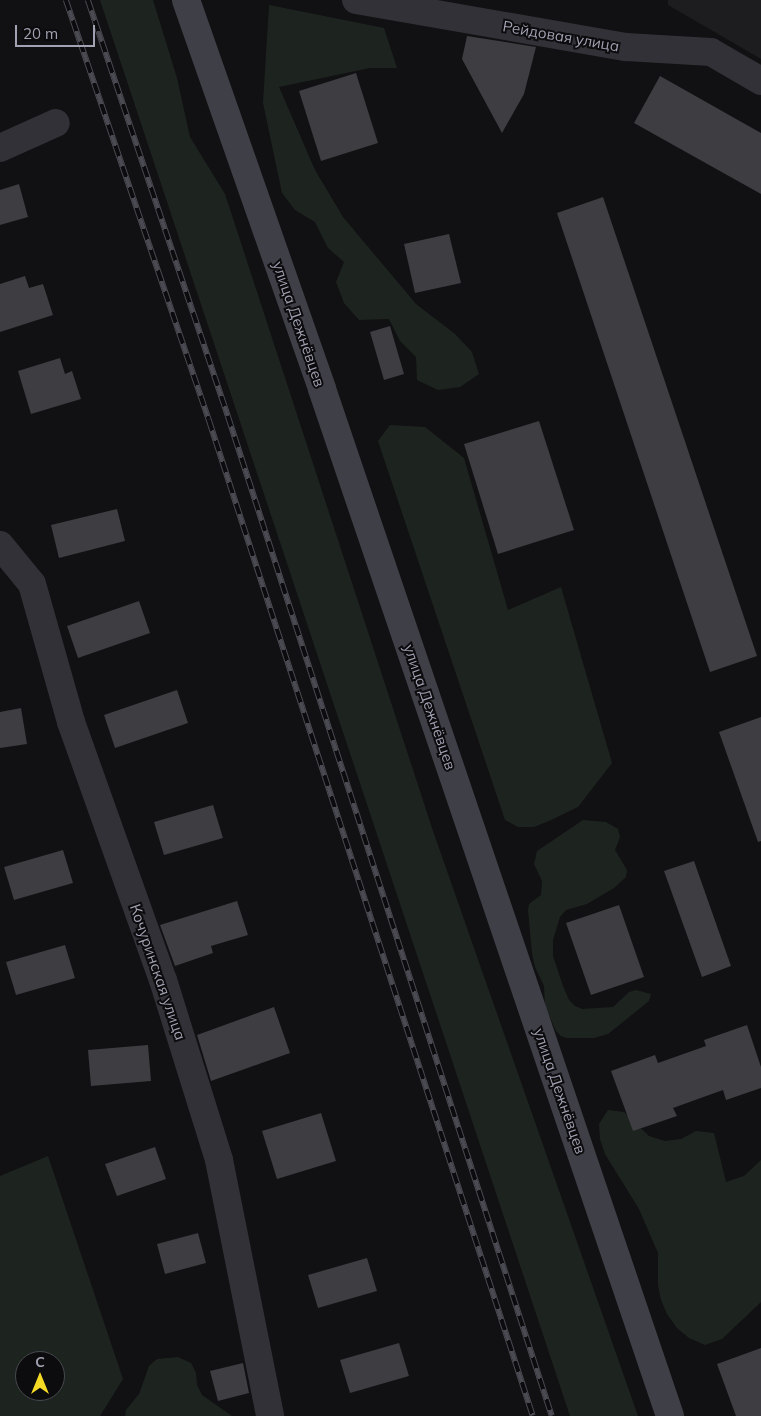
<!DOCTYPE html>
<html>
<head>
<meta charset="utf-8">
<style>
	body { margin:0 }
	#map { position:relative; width:761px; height:1416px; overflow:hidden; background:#111012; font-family:Mulish,sans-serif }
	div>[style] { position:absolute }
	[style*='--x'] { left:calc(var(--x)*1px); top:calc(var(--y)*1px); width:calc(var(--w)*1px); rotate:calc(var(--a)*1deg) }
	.built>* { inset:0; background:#1d1c1f }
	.green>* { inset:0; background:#1d241f }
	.building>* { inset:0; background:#3d3d42 }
	.minor>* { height:28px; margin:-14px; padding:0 14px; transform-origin:14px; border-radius:14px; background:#313137 }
	.secondary>* { height:28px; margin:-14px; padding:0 14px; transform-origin:14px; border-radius:14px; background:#3f3f47 }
	.rail>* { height:5.5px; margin-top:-2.75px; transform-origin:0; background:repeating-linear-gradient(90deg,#0c0b0d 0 11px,#4a4a52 0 22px); box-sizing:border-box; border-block:1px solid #4a4a52 }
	span { translate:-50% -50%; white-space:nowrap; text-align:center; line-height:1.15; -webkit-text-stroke:4px #0c0b0d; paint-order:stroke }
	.street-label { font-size:15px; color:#a1a3b3 }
	.north { position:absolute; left:15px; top:1351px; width:50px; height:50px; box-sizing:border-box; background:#0c0b0d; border:1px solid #48484f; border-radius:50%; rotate:0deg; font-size:14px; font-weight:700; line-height:20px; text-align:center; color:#a1a3b3 }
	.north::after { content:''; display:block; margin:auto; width:18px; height:22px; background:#f5da25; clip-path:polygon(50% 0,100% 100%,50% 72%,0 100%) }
	.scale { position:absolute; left:15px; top:25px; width:80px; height:22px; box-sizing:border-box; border:2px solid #a1a3b3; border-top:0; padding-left:6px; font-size:15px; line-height:18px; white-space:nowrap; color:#a1a3b3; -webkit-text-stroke:4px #0c0b0d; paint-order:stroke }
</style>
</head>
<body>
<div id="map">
	<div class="built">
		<div style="clip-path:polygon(668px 0,761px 0,761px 59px,668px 5px)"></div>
	</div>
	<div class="green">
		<div style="clip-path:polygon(100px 0,153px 0,177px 78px,190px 137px,225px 194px,433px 831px,638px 1416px,570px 1416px)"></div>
		<div style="clip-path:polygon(269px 5px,384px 28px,397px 68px,370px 68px,279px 87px,315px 170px,343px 217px,416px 304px,455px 334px,472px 352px,479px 374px,460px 387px,438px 390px,417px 380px,416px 357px,400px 341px,389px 319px,359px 320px,344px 303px,336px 282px,344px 262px,328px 248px,315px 222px,295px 210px,282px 193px,263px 103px)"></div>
		<div style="clip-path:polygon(390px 425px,425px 427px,464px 458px,508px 610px,561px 587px,612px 763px,578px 807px,549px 821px,534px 827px,518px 827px,505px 820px,378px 441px)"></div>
		<div style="clip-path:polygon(583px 820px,606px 822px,618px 829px,620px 837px,615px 850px,627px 870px,626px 877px,614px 888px,587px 904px,566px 910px,560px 917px,553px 940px,553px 956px,563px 986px,569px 1000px,575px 1006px,582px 1009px,613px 1007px,629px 992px,636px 990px,651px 994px,649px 1001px,608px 1034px,594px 1038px,567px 1038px,561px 1036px,556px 1031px,545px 1006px,544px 986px,535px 967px,532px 953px,528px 910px,529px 904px,541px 895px,542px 881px,534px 864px,537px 851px)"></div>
		<div style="clip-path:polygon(608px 1110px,624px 1112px,649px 1136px,665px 1141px,681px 1139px,696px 1131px,714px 1133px,726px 1182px,744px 1176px,761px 1160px,761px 1302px,722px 1339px,705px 1345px,689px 1338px,677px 1328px,667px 1314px,661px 1300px,658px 1285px,658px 1253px,639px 1209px,605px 1154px,600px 1139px,599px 1124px)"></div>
		<div style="clip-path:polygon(evenodd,48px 1156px,123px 1379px,100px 1416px,0 1416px,0 1176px,48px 1156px,25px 1361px,55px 1361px,55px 1391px,25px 1391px,25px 1361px)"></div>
		<div style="clip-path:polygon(178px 1357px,191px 1363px,196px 1373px,197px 1385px,202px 1395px,232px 1416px,125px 1416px,126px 1410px,139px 1394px,149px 1366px,157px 1359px)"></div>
	</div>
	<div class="building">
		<div style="clip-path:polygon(467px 36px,536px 47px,524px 94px,502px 133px,462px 59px)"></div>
		<div style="clip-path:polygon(356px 73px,378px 143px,321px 161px,299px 91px)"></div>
		<div style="clip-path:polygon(660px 76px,761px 133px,761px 194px,634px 123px)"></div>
		<div style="clip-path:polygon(19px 184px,28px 217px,0 225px,0 190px)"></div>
		<div style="clip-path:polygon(603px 197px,757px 656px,710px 672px,557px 213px)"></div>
		<div style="clip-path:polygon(449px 234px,461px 283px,415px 293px,404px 244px)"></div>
		<div style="clip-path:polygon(25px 276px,29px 288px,43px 284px,53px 315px,0 332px,0 284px)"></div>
		<div style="clip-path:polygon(390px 326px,404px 374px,384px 380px,370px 332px)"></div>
		<div style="clip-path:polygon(60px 358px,65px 374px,72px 371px,81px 399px,31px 414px,18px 371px)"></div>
		<div style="clip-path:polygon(539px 421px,574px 530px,498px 554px,464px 444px)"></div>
		<div style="clip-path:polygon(117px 509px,125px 541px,59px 558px,51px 525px)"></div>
		<div style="clip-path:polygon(139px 601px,150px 633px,78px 658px,67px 626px)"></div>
		<div style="clip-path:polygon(177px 690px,188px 723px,115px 748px,104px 715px)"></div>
		<div style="clip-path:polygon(21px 708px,27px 744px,0 748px,0 712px)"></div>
		<div style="clip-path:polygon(761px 717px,761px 841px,758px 842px,719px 732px)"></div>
		<div style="clip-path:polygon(213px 805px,223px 838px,164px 855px,154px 822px)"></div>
		<div style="clip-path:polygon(63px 850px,73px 883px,14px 900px,4px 867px)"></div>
		<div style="clip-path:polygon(694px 861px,731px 966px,702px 977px,664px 871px)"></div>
		<div style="clip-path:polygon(237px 901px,248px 935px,211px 946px,213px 953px,175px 966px,160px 925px)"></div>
		<div style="clip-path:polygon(619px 905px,644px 977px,591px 995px,566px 923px)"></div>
		<div style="clip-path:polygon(65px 945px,75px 978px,16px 995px,6px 962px)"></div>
		<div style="clip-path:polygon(274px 1007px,290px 1053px,211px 1081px,197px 1035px)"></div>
		<div style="clip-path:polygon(747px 1025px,761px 1067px,761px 1088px,726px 1100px,723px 1090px,673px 1108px,677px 1116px,633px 1131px,611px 1071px,655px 1055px,658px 1063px,706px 1046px,704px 1040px)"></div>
		<div style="clip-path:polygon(148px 1045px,151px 1081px,91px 1086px,88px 1050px)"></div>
		<div style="clip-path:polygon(321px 1113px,336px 1161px,277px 1179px,262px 1131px)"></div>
		<div style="clip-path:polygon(155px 1147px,166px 1179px,117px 1196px,105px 1164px)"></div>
		<div style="clip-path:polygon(198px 1233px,206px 1263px,165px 1274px,157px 1244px)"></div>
		<div style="clip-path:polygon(367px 1258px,377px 1291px,318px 1308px,308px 1275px)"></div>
		<div style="clip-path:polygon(399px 1343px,409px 1376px,350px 1393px,340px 1360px)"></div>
		<div style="clip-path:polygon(761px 1348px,761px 1416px,736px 1416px,717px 1364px)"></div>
		<div style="clip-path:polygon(243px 1363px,249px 1393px,218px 1401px,210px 1371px)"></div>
	</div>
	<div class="minor">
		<div style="--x:356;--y:0;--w:274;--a:9.9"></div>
		<div style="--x:626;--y:47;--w:85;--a:3.4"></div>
		<div style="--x:711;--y:52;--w:58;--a:30.1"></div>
		<div style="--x:0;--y:148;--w:61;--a:-24.1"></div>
		<div style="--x:0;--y:545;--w:50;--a:50.6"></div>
		<div style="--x:32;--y:584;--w:143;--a:74.2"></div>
		<div style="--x:71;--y:722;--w:274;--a:70.4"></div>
		<div style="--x:163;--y:980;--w:189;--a:72.7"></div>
		<div style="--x:219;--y:1160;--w:261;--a:78.7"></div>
	</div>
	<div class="secondary">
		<div style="--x:186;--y:0;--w:412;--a:70.7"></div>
		<div style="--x:322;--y:389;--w:1084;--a:71.28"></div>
	</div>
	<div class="rail">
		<div style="--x:66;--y:0;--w:444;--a:71.2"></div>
		<div style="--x:209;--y:420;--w:1047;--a:71.98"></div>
		<div style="--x:88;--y:0;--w:439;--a:71.4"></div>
		<div style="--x:228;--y:416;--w:1051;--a:72.05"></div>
	</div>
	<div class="street-label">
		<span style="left:561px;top:36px;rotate:10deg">Рейдовая улица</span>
		<span style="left:299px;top:324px;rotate:71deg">улица Дежнёвцев</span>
		<span style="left:430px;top:707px;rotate:71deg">улица Дежнёвцев</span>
		<span style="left:158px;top:972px;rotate:71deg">Кочуринская улица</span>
		<span style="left:560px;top:1091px;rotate:71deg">улица Дежнёвцев</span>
	</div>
	<div class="north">С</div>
	<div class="scale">20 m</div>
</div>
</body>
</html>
